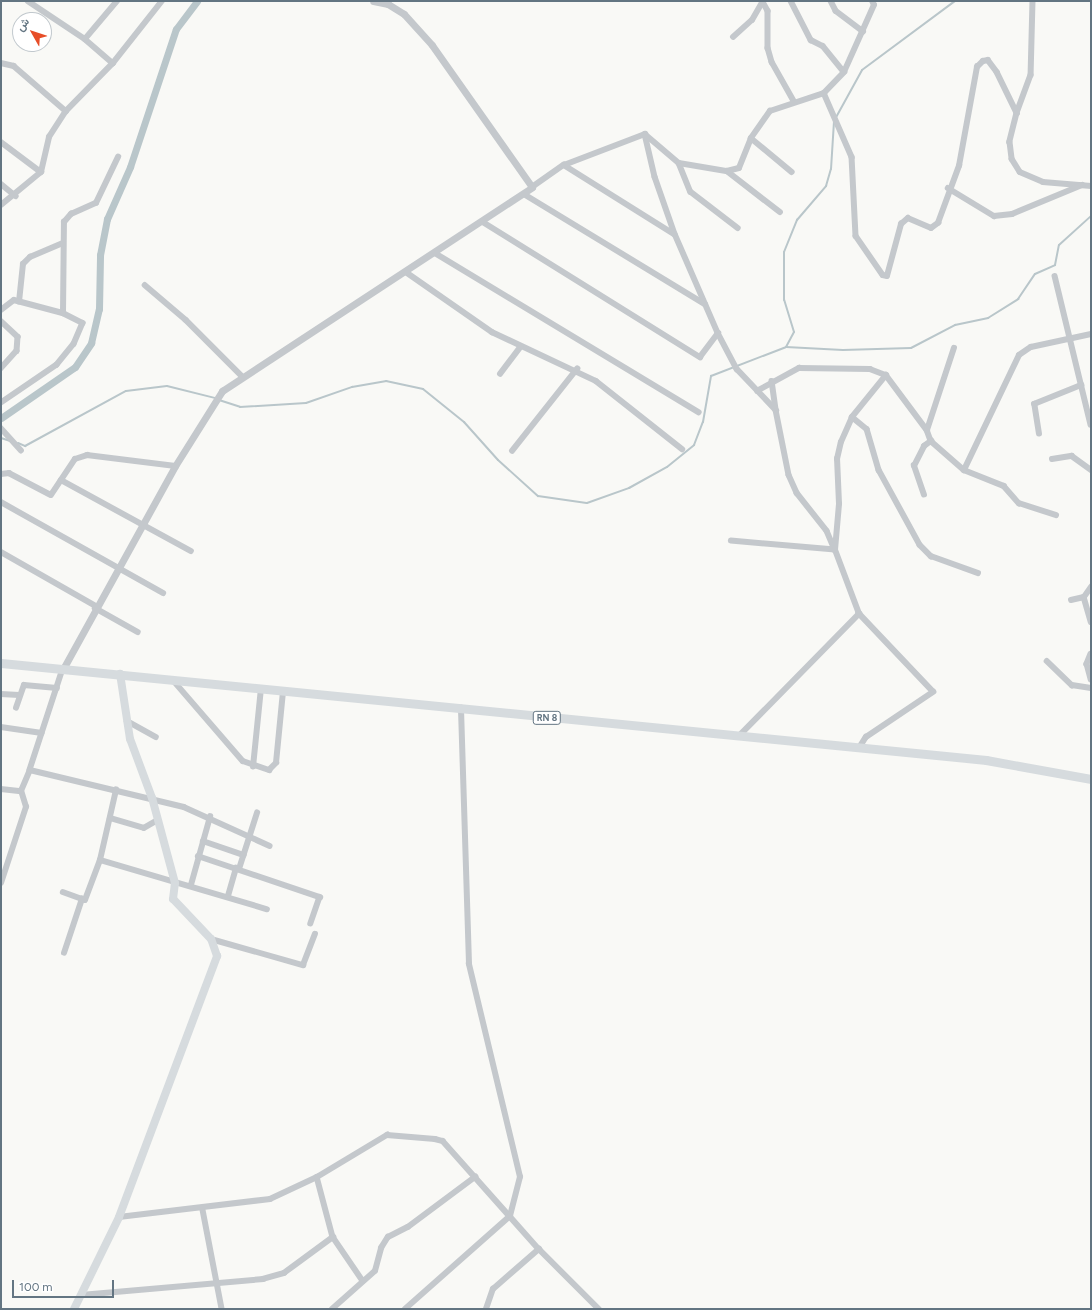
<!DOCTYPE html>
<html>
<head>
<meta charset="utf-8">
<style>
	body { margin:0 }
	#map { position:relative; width:1092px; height:1310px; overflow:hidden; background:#f9f9f6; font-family:Figtree,Vazirmatn,sans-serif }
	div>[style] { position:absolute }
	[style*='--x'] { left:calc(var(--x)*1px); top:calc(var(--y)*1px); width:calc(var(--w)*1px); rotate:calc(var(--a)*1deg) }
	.stream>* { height:2px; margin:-1px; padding:0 1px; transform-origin:1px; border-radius:1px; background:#b9c6ca }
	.canal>* { height:7px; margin:-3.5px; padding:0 3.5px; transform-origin:3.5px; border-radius:3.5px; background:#b9c6ca }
	.minor>* { height:5.5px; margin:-2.75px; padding:0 2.75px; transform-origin:2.75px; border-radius:2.75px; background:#c4c8cc }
	.tertiary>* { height:7px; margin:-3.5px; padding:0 3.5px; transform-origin:3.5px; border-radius:3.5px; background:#c4c8cc }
	.secondary>* { height:8px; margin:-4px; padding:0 4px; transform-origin:4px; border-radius:4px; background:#d6dbde }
	.primary>* { height:9px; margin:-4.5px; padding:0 4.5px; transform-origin:4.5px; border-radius:4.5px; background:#d6dbde }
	span { translate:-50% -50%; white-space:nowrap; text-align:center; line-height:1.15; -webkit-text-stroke:4px #fff; paint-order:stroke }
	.shield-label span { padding:1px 3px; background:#fff; border:1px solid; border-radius:3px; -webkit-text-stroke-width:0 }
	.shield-label { font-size:9px; color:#637582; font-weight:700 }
	.frame { position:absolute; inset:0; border:2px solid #637582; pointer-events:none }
	.north { position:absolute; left:12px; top:12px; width:40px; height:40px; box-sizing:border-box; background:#fff; border:1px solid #c1c8cd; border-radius:50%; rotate:309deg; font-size:11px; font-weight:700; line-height:16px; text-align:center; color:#637582 }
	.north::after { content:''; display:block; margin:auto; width:14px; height:18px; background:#e74e28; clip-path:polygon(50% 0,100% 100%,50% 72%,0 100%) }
	.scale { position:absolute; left:12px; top:1280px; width:102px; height:18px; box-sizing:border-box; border:2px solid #637582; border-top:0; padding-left:5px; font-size:12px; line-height:14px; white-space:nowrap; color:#637582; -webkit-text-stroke:3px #fff; paint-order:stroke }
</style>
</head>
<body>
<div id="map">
	<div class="stream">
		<div style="--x:786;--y:347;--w:17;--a:-62"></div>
		<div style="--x:794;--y:332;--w:34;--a:-107"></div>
		<div style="--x:784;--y:300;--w:48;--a:-90"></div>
		<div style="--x:784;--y:252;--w:35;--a:-68"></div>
		<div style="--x:797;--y:220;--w:45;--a:-49.5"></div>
		<div style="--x:826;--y:186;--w:18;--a:-74"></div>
		<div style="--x:831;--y:169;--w:48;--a:-86.4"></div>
		<div style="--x:834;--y:121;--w:58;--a:-61.2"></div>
		<div style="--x:862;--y:70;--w:116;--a:-36.6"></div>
		<div style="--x:219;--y:400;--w:22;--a:18"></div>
		<div style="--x:240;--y:407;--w:66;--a:-3.5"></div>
		<div style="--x:306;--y:403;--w:49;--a:-19.2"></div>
		<div style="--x:352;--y:387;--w:35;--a:-10"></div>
		<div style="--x:386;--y:381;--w:38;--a:12"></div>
		<div style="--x:423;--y:389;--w:53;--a:38.8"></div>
		<div style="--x:464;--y:422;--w:51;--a:48.2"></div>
		<div style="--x:498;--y:460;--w:54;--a:42"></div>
		<div style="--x:538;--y:496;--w:49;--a:8.1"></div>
		<div style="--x:587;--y:503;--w:45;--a:-19.7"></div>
		<div style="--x:629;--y:488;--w:43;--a:-28.9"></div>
		<div style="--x:667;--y:467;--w:35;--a:-39"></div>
		<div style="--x:694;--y:445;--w:25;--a:-69"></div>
		<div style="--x:703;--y:422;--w:47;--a:-80.1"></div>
		<div style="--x:711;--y:376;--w:80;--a:-21.1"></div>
		<div style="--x:786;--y:347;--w:57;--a:3"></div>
		<div style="--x:843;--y:350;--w:68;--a:-1.7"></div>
		<div style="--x:911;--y:348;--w:50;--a:-27.6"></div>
		<div style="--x:955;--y:325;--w:34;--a:-12"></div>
		<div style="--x:988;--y:318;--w:36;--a:-32"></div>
		<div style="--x:1018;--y:299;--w:30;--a:-56"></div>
		<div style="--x:1035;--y:274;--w:22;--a:-24"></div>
		<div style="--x:1055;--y:265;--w:20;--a:-79"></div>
		<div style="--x:1059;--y:245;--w:43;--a:-42.2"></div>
		<div style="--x:1;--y:438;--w:9;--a:18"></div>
		<div style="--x:18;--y:443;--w:8;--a:23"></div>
		<div style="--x:25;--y:446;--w:115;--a:-28.6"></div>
		<div style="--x:126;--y:391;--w:41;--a:-7"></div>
		<div style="--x:167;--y:386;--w:49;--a:14"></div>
	</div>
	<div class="canal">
		<div style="--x:1;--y:418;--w:90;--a:-34.6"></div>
		<div style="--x:75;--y:367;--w:29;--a:-56"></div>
		<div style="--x:91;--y:343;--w:35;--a:-77"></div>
		<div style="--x:99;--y:309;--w:54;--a:-88.9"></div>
		<div style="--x:100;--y:255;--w:37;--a:-79"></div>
		<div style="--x:107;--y:219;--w:57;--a:-66.1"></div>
		<div style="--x:130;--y:167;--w:145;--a:-71.6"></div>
		<div style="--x:176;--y:29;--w:35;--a:-53"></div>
	</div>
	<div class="minor">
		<div style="--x:28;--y:1;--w:69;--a:33.7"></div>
		<div style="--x:85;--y:39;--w:50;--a:-49.9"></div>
		<div style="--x:791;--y:1;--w:44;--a:62.9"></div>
		<div style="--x:811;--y:40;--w:13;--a:27"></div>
		<div style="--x:823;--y:46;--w:33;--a:51"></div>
		<div style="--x:831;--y:1;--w:11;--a:63"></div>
		<div style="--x:836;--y:11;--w:34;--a:37"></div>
		<div style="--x:1033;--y:1;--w:74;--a:91.5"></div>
		<div style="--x:1031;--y:75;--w:40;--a:110.2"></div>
		<div style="--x:1017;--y:113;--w:30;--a:104"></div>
		<div style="--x:1010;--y:142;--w:17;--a:83"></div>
		<div style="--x:1012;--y:159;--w:15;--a:58"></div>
		<div style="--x:1020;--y:172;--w:25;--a:23"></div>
		<div style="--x:1043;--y:182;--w:48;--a:4.8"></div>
		<div style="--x:763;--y:2;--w:10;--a:61"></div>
		<div style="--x:768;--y:11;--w:37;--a:90"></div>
		<div style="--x:768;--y:48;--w:15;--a:74"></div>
		<div style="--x:772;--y:62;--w:45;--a:60.6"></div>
		<div style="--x:733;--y:37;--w:25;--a:-42"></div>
		<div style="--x:752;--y:20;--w:22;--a:-60"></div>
		<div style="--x:85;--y:39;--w:37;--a:41"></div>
		<div style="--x:1;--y:63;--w:13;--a:13"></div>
		<div style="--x:14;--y:66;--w:69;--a:40.9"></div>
		<div style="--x:824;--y:93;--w:70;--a:66.4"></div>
		<div style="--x:852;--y:157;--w:79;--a:87.1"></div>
		<div style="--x:856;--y:236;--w:47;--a:55.3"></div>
		<div style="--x:883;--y:275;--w:4;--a:14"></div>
		<div style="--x:887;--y:276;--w:54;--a:-74.9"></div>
		<div style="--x:901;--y:224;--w:9;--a:-41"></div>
		<div style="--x:908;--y:218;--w:25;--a:23"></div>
		<div style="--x:931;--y:228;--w:9;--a:-36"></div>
		<div style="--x:938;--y:223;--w:61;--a:-69.8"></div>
		<div style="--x:959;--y:166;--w:101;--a:-79.7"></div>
		<div style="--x:977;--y:67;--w:8;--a:-45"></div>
		<div style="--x:983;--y:61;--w:5;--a:-11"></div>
		<div style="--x:988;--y:60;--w:15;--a:53"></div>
		<div style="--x:997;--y:72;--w:46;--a:64"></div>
		<div style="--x:645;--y:134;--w:44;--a:76.9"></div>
		<div style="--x:655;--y:177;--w:60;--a:70.7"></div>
		<div style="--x:675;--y:234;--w:108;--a:66.5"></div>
		<div style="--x:718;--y:333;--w:41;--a:62.2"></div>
		<div style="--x:737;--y:369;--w:57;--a:46.4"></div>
		<div style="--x:776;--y:410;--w:66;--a:78.7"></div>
		<div style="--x:789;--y:475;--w:20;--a:66"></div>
		<div style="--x:797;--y:493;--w:48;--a:51.7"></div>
		<div style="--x:827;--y:531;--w:21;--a:67"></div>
		<div style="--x:835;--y:550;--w:104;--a:-175.1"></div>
		<div style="--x:751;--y:138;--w:53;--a:39.7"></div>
		<div style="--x:1;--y:142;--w:50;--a:36.9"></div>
		<div style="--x:679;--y:163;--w:31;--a:68"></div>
		<div style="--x:691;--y:192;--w:59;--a:37.5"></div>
		<div style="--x:564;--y:165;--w:130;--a:32.1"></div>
		<div style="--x:727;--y:171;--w:67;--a:37.7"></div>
		<div style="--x:1;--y:184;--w:19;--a:39"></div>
		<div style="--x:532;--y:187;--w:39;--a:-35"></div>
		<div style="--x:564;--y:165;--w:87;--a:-20.9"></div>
		<div style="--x:645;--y:134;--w:45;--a:40.5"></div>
		<div style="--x:679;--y:163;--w:49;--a:9.5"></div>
		<div style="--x:727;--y:171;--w:12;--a:-14"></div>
		<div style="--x:739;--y:168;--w:32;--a:-68"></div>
		<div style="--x:751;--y:138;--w:33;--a:-55"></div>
		<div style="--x:770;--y:111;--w:57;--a:-18.4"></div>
		<div style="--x:824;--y:93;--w:29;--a:-46"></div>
		<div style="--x:844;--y:72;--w:73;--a:-65.9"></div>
		<div style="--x:874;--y:5;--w:4;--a:-117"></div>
		<div style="--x:948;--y:188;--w:54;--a:31.3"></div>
		<div style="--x:994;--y:216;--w:18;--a:-6"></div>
		<div style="--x:1012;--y:214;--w:76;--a:-22.5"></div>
		<div style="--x:524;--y:194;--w:212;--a:31.3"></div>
		<div style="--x:1;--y:205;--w:52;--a:-39.5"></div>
		<div style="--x:41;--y:172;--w:36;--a:-77"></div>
		<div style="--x:49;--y:137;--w:31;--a:-57"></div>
		<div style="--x:66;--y:111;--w:67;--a:-45.6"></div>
		<div style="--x:113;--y:63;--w:79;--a:-51.7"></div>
		<div style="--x:483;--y:222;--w:256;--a:31.9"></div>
		<div style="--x:700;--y:357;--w:30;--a:-53"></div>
		<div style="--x:435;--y:253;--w:308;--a:31.1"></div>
		<div style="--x:406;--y:272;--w:105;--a:34.9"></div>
		<div style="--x:492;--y:332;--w:115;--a:25.2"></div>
		<div style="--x:596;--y:381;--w:110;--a:38.3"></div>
		<div style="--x:1055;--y:276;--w:153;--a:76.4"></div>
		<div style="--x:145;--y:285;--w:54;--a:40.5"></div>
		<div style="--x:186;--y:320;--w:81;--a:45"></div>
		<div style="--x:19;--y:302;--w:38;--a:-84"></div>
		<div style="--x:23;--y:264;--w:10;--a:-45"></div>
		<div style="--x:30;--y:257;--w:34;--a:-23"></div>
		<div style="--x:1;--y:310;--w:16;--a:-38"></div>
		<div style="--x:14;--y:300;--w:51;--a:14.9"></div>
		<div style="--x:63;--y:313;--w:22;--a:27"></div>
		<div style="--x:83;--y:323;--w:23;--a:113"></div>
		<div style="--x:74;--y:344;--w:27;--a:129"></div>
		<div style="--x:57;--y:365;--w:68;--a:145.8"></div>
		<div style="--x:63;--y:313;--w:91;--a:-89.4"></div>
		<div style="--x:64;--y:222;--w:11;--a:-49"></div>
		<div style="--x:71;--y:214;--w:27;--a:-24"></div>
		<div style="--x:96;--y:203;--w:51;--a:-64.4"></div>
		<div style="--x:1;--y:321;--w:23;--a:43"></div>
		<div style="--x:18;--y:337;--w:14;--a:94"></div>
		<div style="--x:17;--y:351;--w:24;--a:132"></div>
		<div style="--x:500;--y:374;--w:34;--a:-53"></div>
		<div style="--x:772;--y:381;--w:29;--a:82"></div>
		<div style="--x:757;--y:391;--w:48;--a:-28.7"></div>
		<div style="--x:799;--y:368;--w:71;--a:0.8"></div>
		<div style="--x:870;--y:369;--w:17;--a:21"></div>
		<div style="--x:886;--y:375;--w:69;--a:53.3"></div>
		<div style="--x:927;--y:430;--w:12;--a:70"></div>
		<div style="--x:852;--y:417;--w:19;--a:39"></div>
		<div style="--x:867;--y:429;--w:43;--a:73.7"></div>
		<div style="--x:879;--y:470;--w:85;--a:61.3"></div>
		<div style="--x:920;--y:545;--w:16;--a:45"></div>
		<div style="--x:931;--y:556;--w:50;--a:19.9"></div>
		<div style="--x:1;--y:428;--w:30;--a:48"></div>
		<div style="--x:927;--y:430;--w:86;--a:-71.8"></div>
		<div style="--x:1039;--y:434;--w:30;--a:-99"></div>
		<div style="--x:1034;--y:404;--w:51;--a:-22"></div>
		<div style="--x:512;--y:451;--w:105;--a:-51.6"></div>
		<div style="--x:1052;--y:459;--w:20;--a:-9"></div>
		<div style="--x:1072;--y:456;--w:24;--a:36"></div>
		<div style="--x:964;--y:470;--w:43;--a:21.8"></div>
		<div style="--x:1004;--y:486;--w:23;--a:49"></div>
		<div style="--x:1019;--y:503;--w:39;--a:18"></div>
		<div style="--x:1;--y:474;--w:8;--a:-7"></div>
		<div style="--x:9;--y:473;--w:47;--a:27.6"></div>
		<div style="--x:51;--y:495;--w:43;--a:-56.3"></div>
		<div style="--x:75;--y:459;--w:13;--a:-18"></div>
		<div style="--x:87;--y:455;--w:89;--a:7.1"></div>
		<div style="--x:61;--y:480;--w:148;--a:28.6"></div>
		<div style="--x:924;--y:495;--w:31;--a:-109"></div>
		<div style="--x:914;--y:466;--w:22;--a:-63"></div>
		<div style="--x:924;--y:446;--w:9;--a:-36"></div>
		<div style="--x:931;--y:441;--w:44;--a:41.3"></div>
		<div style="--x:964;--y:470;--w:127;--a:-64.4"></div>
		<div style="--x:1019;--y:355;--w:14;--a:-34"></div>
		<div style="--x:1031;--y:347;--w:61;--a:-12.2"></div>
		<div style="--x:1;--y:502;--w:186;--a:29.3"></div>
		<div style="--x:1;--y:552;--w:109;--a:29.6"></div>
		<div style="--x:1084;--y:597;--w:26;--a:74"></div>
		<div style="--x:1071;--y:600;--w:13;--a:-13"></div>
		<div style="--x:1084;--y:597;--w:12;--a:-55"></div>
		<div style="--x:95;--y:608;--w:49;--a:29.2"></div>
		<div style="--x:1091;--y:654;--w:11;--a:112"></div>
		<div style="--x:1087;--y:664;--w:16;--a:75"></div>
		<div style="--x:1047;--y:661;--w:35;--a:44"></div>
		<div style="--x:1072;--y:685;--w:19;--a:9"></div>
		<div style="--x:63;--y:669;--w:106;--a:108.1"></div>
		<div style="--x:30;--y:770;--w:158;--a:13.5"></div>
		<div style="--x:184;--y:807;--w:94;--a:24.4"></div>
		<div style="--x:173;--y:680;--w:107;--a:49.2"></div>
		<div style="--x:243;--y:761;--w:28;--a:19"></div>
		<div style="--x:269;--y:770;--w:10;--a:-45"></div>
		<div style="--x:276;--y:763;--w:72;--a:-84.4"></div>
		<div style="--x:1;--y:694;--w:18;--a:3"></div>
		<div style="--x:16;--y:708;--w:24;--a:-71"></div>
		<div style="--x:24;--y:685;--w:33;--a:5"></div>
		<div style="--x:127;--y:721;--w:33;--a:29"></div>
		<div style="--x:1;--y:727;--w:41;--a:8.3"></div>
		<div style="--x:738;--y:737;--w:173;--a:-45.5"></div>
		<div style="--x:859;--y:748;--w:13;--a:-58"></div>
		<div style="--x:866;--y:737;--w:81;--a:-33.9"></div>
		<div style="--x:933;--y:692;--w:108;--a:-133.5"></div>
		<div style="--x:859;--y:614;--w:68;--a:-110.6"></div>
		<div style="--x:835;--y:550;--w:46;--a:-85"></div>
		<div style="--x:839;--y:504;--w:45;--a:-92.5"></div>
		<div style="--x:837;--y:459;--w:17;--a:-77"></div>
		<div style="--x:841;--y:442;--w:27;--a:-66"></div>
		<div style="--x:852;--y:417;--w:54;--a:-51"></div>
		<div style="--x:253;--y:767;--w:79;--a:-84.2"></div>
		<div style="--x:1;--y:789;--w:20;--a:6"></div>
		<div style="--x:110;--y:818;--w:35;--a:16"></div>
		<div style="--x:144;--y:828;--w:16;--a:-30"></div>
		<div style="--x:203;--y:841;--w:43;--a:18.9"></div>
		<div style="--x:198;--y:856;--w:129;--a:18.6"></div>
		<div style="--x:320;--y:897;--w:28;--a:109"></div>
		<div style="--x:100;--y:860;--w:174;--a:16.4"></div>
		<div style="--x:239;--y:869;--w:59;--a:-72.2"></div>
		<div style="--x:1;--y:883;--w:80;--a:-71.8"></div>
		<div style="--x:26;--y:807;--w:17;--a:-107"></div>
		<div style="--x:21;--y:791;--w:23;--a:-67"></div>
		<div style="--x:191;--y:885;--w:71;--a:-74.4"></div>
		<div style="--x:63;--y:892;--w:23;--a:20"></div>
		<div style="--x:85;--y:900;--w:43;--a:-69.4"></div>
		<div style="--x:100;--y:860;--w:72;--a:-77.1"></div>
		<div style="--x:228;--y:896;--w:29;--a:-74"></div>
		<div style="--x:211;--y:939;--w:96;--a:15.8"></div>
		<div style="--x:303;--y:965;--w:33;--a:-69"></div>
		<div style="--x:64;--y:953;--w:57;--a:-71.6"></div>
		<div style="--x:317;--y:1177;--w:62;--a:75.1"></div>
		<div style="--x:333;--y:1237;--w:53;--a:55.7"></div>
		<div style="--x:203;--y:1210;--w:101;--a:79.1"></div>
		<div style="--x:119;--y:1217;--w:152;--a:-6.8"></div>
		<div style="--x:270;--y:1199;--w:52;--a:-25.1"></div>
		<div style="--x:317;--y:1177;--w:82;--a:-31"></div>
		<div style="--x:387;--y:1135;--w:48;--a:4.8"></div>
		<div style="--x:435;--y:1139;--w:8;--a:14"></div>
		<div style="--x:443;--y:1141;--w:144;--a:48.4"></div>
		<div style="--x:539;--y:1249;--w:85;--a:45"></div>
		<div style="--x:81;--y:1295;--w:183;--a:-5"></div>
		<div style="--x:263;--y:1279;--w:22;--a:-16"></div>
		<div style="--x:284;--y:1273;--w:61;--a:-36.3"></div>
		<div style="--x:332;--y:1309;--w:57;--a:-41.5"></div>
		<div style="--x:375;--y:1271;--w:24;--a:-75"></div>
		<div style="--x:381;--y:1248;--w:13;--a:-58"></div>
		<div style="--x:388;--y:1237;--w:22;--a:-27"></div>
		<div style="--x:408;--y:1227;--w:84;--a:-36.7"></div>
		<div style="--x:405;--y:1309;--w:140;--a:-41.5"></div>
		<div style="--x:510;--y:1216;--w:40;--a:-75.6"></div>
		<div style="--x:520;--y:1177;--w:219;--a:-103.5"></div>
		<div style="--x:469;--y:964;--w:256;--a:-91.8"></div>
		<div style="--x:486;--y:1309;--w:21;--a:-71"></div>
		<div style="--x:493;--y:1289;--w:61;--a:-41"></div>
	</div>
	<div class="tertiary">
		<div style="--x:63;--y:669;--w:232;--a:-61.1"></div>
		<div style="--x:175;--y:466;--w:89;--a:-57.9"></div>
		<div style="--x:222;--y:391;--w:371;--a:-33.3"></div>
		<div style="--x:532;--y:187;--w:174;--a:-125.2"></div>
		<div style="--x:432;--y:45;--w:42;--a:-132.1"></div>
		<div style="--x:404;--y:14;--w:19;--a:-148"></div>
		<div style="--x:388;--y:4;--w:15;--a:-169"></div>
	</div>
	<div class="secondary">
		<div style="--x:74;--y:1309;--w:102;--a:-63.9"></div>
		<div style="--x:119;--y:1217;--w:279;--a:-69.4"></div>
		<div style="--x:217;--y:956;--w:18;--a:-109"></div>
		<div style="--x:211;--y:939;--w:55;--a:-133.5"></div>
		<div style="--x:173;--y:899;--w:16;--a:-83"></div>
		<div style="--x:175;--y:883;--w:88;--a:-105.1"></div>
		<div style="--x:152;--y:798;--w:63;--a:-110.4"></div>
		<div style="--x:130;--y:739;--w:66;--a:-98.7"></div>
	</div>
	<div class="primary">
		<div style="--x:1;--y:663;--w:990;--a:5.62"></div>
		<div style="--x:986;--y:760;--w:107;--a:10.3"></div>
	</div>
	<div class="shield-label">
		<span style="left:547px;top:718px">RN 8</span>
	</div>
	<div class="frame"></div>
	<div class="north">ش</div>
	<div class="scale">100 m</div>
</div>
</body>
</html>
